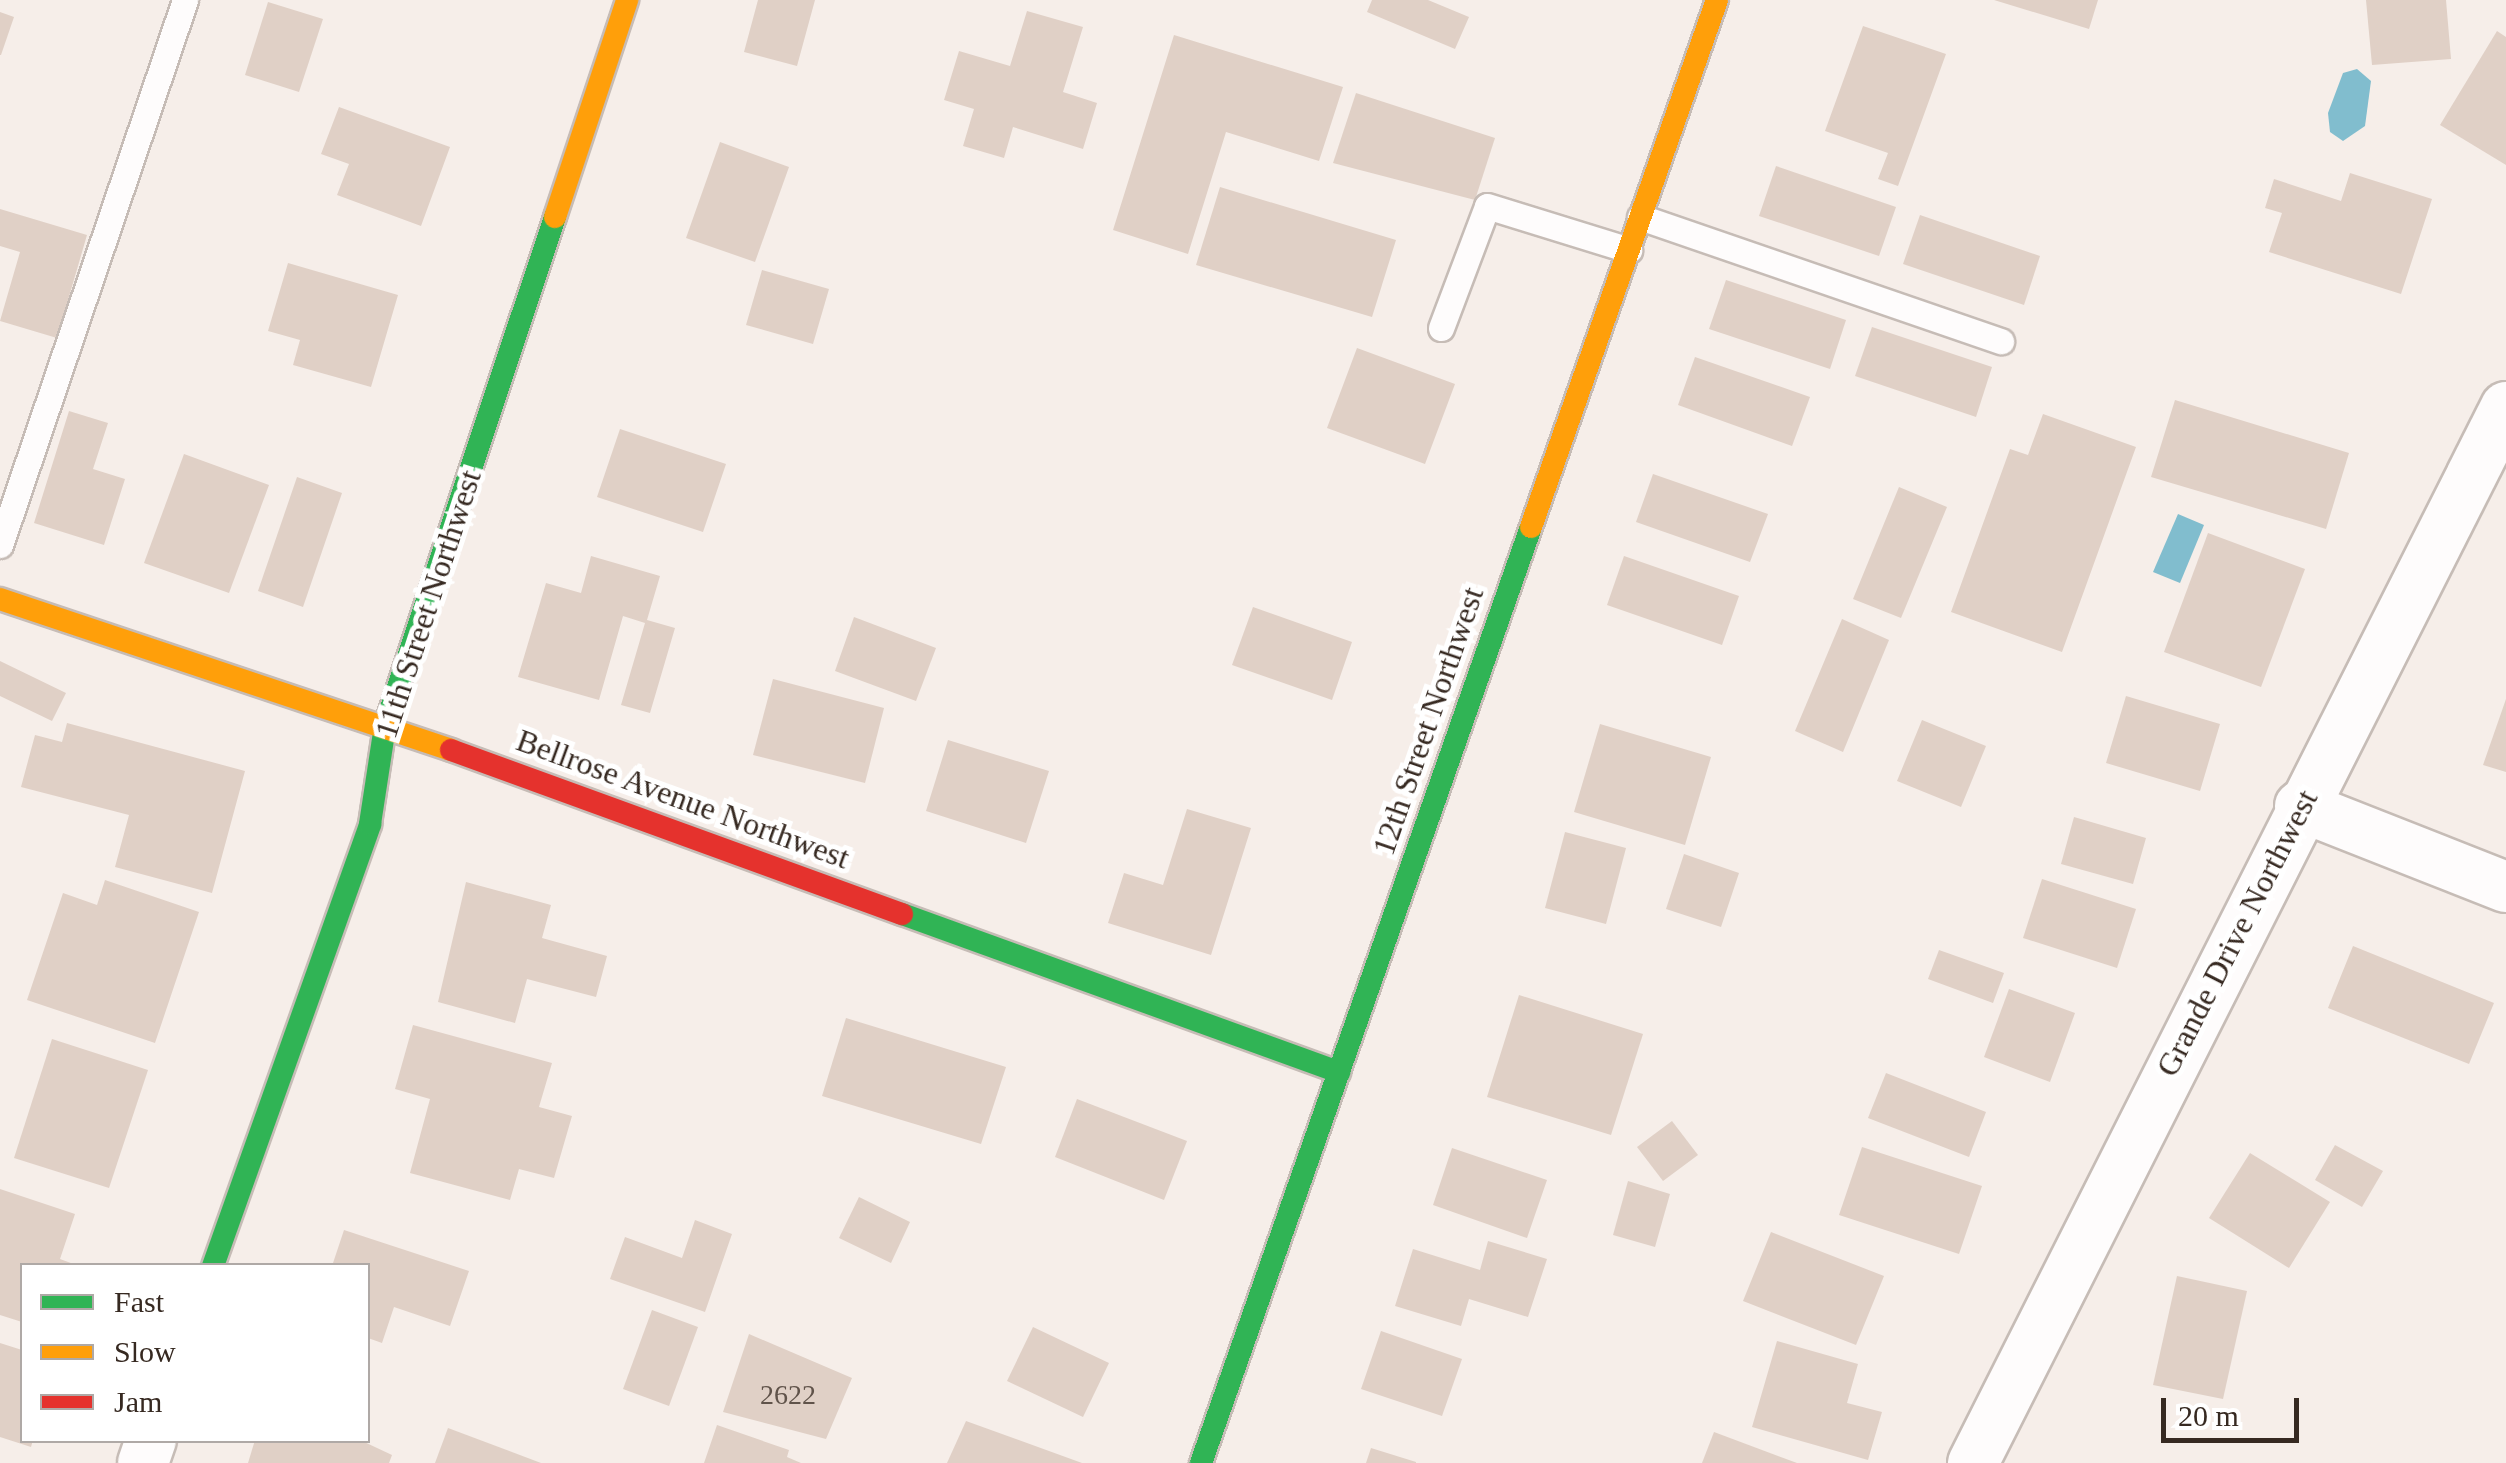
<!DOCTYPE html>
<html>
<head>
<meta charset="utf-8">
<style>
	body { margin:0 }
	#map { position:relative; width:2506px; height:1463px; overflow:hidden; background:#f6eee9; font-family:"Times New Roman",serif }
	div>[style] { position:absolute }
	[style*='--x'] { left:calc(var(--x)*1px); top:calc(var(--y)*1px); width:calc(var(--w)*1px); rotate:calc(var(--a)*1deg) }
	.water>* { inset:0; background:#81bdce }
	.building>* { inset:0; background:#e0d0c6 }
	.roads { filter:drop-shadow(2px 0 #c6bcb6) drop-shadow(-2px 0 #c6bcb6) drop-shadow(0 2px #c6bcb6) drop-shadow(0 -2px #c6bcb6) }
	.lane>* { height:25px; margin:-12.5px; padding:0 12.5px; transform-origin:12.5px; border-radius:12.5px; background:#fefcfc }
	.street>* { height:50px; margin:-25px; padding:0 25px; transform-origin:25px; border-radius:25px; background:#fefcfc }
	.fast>* { height:22px; margin:-11px; padding:0 11px; transform-origin:11px; border-radius:11px; background:#30b455 }
	.slow>* { height:22px; margin:-11px; padding:0 11px; transform-origin:11px; border-radius:11px; background:#ff9f0a }
	.jam>* { height:22px; margin:-11px; padding:0 11px; transform-origin:11px; border-radius:11px; background:#e5322d }
	span { translate:-50% -50%; white-space:nowrap; text-align:center; line-height:1.15; -webkit-text-stroke:10px #fff; paint-order:stroke }
	.number-label { font-size:28px; color:#60534a }
	.number-label span { -webkit-text-stroke-width:0 }
	.street-label { font-size:32px; color:#362921 }
	.legend { position:absolute; left:20px; top:1263px; width:350px; height:180px; box-sizing:border-box; background:#fff; border:2px solid #afa9a6; margin:0; padding:12px 18px; list-style:none; font-size:30px; color:#362921 }
	.legend li { display:flex; align-items:center; gap:20px; height:50px }
	.legend b { width:50px; border:2px solid #afa9a6 }
	.scale { position:absolute; left:2161px; top:1398px; width:138px; height:45px; box-sizing:border-box; border:5px solid #362921; border-top:0; padding-left:12px; font-size:30px; line-height:35px; white-space:nowrap; color:#362921; -webkit-text-stroke:8px #fff; paint-order:stroke }
</style>
</head>
<body>
<div id="map">
	<div class="water">
		<div style="clip-path:polygon(2357px 69px,2371px 81px,2365px 126px,2343px 141px,2330px 132px,2328px 113px,2343px 73px)"></div>
		<div style="clip-path:polygon(2178px 514px,2204px 525px,2180px 583px,2153px 572px)"></div>
	</div>
	<div class="building">
		<div style="clip-path:polygon(758px 0,815px 0,797px 66px,744px 52px)"></div>
		<div style="clip-path:polygon(1372px 0,1428px 0,1469px 17px,1455px 49px,1367px 12px)"></div>
		<div style="clip-path:polygon(1994px 0,2098px 0,2089px 29px)"></div>
		<div style="clip-path:polygon(2366px 0,2446px 0,2451px 59px,2372px 65px)"></div>
		<div style="clip-path:polygon(268px 2px,323px 19px,299px 92px,245px 75px)"></div>
		<div style="clip-path:polygon(1027px 11px,1083px 27px,1063px 92px,1097px 103px,1083px 149px,1013px 127px,1004px 158px,963px 146px,974px 109px,944px 100px,959px 51px,1010px 66px)"></div>
		<div style="clip-path:polygon(0 12px,14px 17px,1px 55px,0 55px)"></div>
		<div style="clip-path:polygon(1863px 26px,1946px 54px,1898px 186px,1878px 179px,1888px 153px,1825px 131px)"></div>
		<div style="clip-path:polygon(2497px 31px,2506px 37px,2506px 165px,2440px 125px)"></div>
		<div style="clip-path:polygon(1174px 35px,1343px 87px,1319px 161px,1226px 132px,1188px 254px,1113px 230px)"></div>
		<div style="clip-path:polygon(1356px 93px,1495px 138px,1475px 200px,1333px 163px)"></div>
		<div style="clip-path:polygon(339px 107px,450px 147px,421px 226px,337px 195px,349px 164px,321px 154px)"></div>
		<div style="clip-path:polygon(720px 142px,789px 167px,755px 262px,686px 238px)"></div>
		<div style="clip-path:polygon(1776px 166px,1896px 207px,1879px 256px,1759px 216px)"></div>
		<div style="clip-path:polygon(2350px 173px,2432px 199px,2401px 294px,2269px 252px,2282px 213px,2265px 208px,2274px 179px,2341px 201px)"></div>
		<div style="clip-path:polygon(1220px 187px,1396px 240px,1372px 317px,1196px 265px)"></div>
		<div style="clip-path:polygon(0 209px,87px 235px,57px 338px,0 321px,20px 252px,0 246px)"></div>
		<div style="clip-path:polygon(1920px 215px,2040px 256px,2024px 305px,1903px 264px)"></div>
		<div style="clip-path:polygon(288px 263px,398px 295px,371px 387px,293px 365px,300px 340px,268px 331px)"></div>
		<div style="clip-path:polygon(762px 270px,829px 289px,813px 344px,746px 325px)"></div>
		<div style="clip-path:polygon(1726px 280px,1846px 320px,1830px 369px,1709px 329px)"></div>
		<div style="clip-path:polygon(1872px 327px,1992px 367px,1976px 417px,1855px 376px)"></div>
		<div style="clip-path:polygon(1357px 348px,1455px 384px,1425px 464px,1327px 428px)"></div>
		<div style="clip-path:polygon(1695px 357px,1810px 397px,1792px 446px,1678px 405px)"></div>
		<div style="clip-path:polygon(2175px 400px,2349px 453px,2326px 529px,2151px 477px)"></div>
		<div style="clip-path:polygon(69px 411px,108px 423px,93px 469px,125px 479px,104px 545px,34px 523px)"></div>
		<div style="clip-path:polygon(2043px 414px,2136px 447px,2062px 652px,1951px 612px,2010px 449px,2028px 455px)"></div>
		<div style="clip-path:polygon(620px 429px,726px 464px,703px 532px,597px 497px)"></div>
		<div style="clip-path:polygon(184px 454px,269px 485px,229px 593px,144px 563px)"></div>
		<div style="clip-path:polygon(1653px 474px,1768px 514px,1750px 562px,1636px 522px)"></div>
		<div style="clip-path:polygon(297px 477px,342px 493px,303px 607px,258px 591px)"></div>
		<div style="clip-path:polygon(1899px 487px,1947px 507px,1901px 618px,1853px 599px)"></div>
		<div style="clip-path:polygon(2208px 533px,2305px 569px,2261px 687px,2164px 652px)"></div>
		<div style="clip-path:polygon(591px 556px,660px 576px,647px 620px,675px 628px,650px 713px,621px 705px,645px 623px,623px 616px,599px 700px,518px 677px,546px 583px,581px 593px)"></div>
		<div style="clip-path:polygon(1624px 556px,1739px 596px,1722px 645px,1607px 605px)"></div>
		<div style="clip-path:polygon(1253px 607px,1352px 642px,1332px 700px,1232px 665px)"></div>
		<div style="clip-path:polygon(854px 617px,936px 648px,916px 701px,835px 671px)"></div>
		<div style="clip-path:polygon(1842px 619px,1889px 640px,1843px 752px,1795px 731px)"></div>
		<div style="clip-path:polygon(0 661px,66px 693px,52px 721px,0 696px)"></div>
		<div style="clip-path:polygon(773px 679px,884px 708px,865px 783px,753px 755px)"></div>
		<div style="clip-path:polygon(2126px 696px,2220px 724px,2200px 791px,2106px 763px)"></div>
		<div style="clip-path:polygon(2506px 699px,2506px 772px,2483px 765px)"></div>
		<div style="clip-path:polygon(1922px 720px,1986px 746px,1961px 807px,1897px 781px)"></div>
		<div style="clip-path:polygon(67px 723px,245px 771px,212px 893px,115px 867px,129px 815px,21px 787px,35px 735px,62px 742px)"></div>
		<div style="clip-path:polygon(1600px 724px,1711px 757px,1685px 845px,1574px 812px)"></div>
		<div style="clip-path:polygon(948px 740px,1049px 771px,1026px 843px,926px 811px)"></div>
		<div style="clip-path:polygon(1187px 809px,1251px 828px,1211px 955px,1108px 923px,1124px 873px,1163px 885px)"></div>
		<div style="clip-path:polygon(2074px 817px,2146px 838px,2133px 884px,2061px 864px)"></div>
		<div style="clip-path:polygon(1565px 832px,1626px 848px,1606px 924px,1545px 908px)"></div>
		<div style="clip-path:polygon(1684px 854px,1739px 873px,1721px 927px,1666px 909px)"></div>
		<div style="clip-path:polygon(2042px 879px,2136px 909px,2117px 968px,2023px 938px)"></div>
		<div style="clip-path:polygon(105px 880px,199px 912px,155px 1043px,27px 1000px,63px 893px,97px 905px)"></div>
		<div style="clip-path:polygon(466px 882px,551px 905px,542px 938px,607px 956px,596px 997px,527px 979px,515px 1023px,438px 1002px)"></div>
		<div style="clip-path:polygon(2353px 946px,2494px 1003px,2469px 1064px,2328px 1008px)"></div>
		<div style="clip-path:polygon(1939px 950px,2004px 973px,1993px 1003px,1928px 979px)"></div>
		<div style="clip-path:polygon(2009px 989px,2075px 1013px,2050px 1082px,1984px 1057px)"></div>
		<div style="clip-path:polygon(1519px 995px,1643px 1034px,1611px 1135px,1487px 1097px)"></div>
		<div style="clip-path:polygon(846px 1018px,1006px 1067px,981px 1144px,822px 1096px)"></div>
		<div style="clip-path:polygon(413px 1025px,552px 1063px,539px 1107px,572px 1116px,554px 1178px,519px 1169px,510px 1200px,410px 1173px,430px 1099px,395px 1089px)"></div>
		<div style="clip-path:polygon(52px 1039px,148px 1070px,109px 1188px,14px 1158px)"></div>
		<div style="clip-path:polygon(1886px 1073px,1986px 1112px,1969px 1157px,1868px 1118px)"></div>
		<div style="clip-path:polygon(1077px 1099px,1187px 1141px,1164px 1200px,1055px 1157px)"></div>
		<div style="clip-path:polygon(1672px 1121px,1698px 1155px,1663px 1181px,1637px 1147px)"></div>
		<div style="clip-path:polygon(2335px 1145px,2383px 1171px,2362px 1207px,2315px 1180px)"></div>
		<div style="clip-path:polygon(1862px 1147px,1982px 1186px,1959px 1254px,1839px 1215px)"></div>
		<div style="clip-path:polygon(1452px 1148px,1547px 1180px,1527px 1238px,1433px 1205px)"></div>
		<div style="clip-path:polygon(2250px 1153px,2330px 1202px,2289px 1268px,2209px 1218px)"></div>
		<div style="clip-path:polygon(1628px 1181px,1670px 1194px,1655px 1247px,1613px 1235px)"></div>
		<div style="clip-path:polygon(0 1189px,75px 1214px,60px 1259px,79px 1266px,22px 1266px,22px 1322px,0 1315px)"></div>
		<div style="clip-path:polygon(859px 1197px,910px 1222px,891px 1263px,839px 1238px)"></div>
		<div style="clip-path:polygon(695px 1220px,732px 1234px,705px 1312px,610px 1279px,625px 1237px,682px 1258px)"></div>
		<div style="clip-path:polygon(344px 1230px,469px 1271px,450px 1326px,394px 1307px,382px 1343px,368px 1338px,368px 1266px,332px 1266px)"></div>
		<div style="clip-path:polygon(1771px 1232px,1884px 1276px,1856px 1345px,1743px 1301px)"></div>
		<div style="clip-path:polygon(1488px 1241px,1547px 1259px,1528px 1317px,1469px 1299px,1461px 1326px,1395px 1306px,1413px 1249px,1480px 1270px)"></div>
		<div style="clip-path:polygon(2177px 1276px,2247px 1291px,2223px 1399px,2153px 1385px)"></div>
		<div style="clip-path:polygon(652px 1310px,698px 1327px,669px 1406px,623px 1389px)"></div>
		<div style="clip-path:polygon(1033px 1327px,1109px 1363px,1083px 1417px,1007px 1381px)"></div>
		<div style="clip-path:polygon(1381px 1331px,1462px 1359px,1442px 1416px,1361px 1389px)"></div>
		<div style="clip-path:polygon(749px 1334px,852px 1378px,826px 1439px,723px 1412px)"></div>
		<div style="clip-path:polygon(1777px 1341px,1858px 1364px,1847px 1403px,1882px 1412px,1868px 1460px,1752px 1427px)"></div>
		<div style="clip-path:polygon(0 1343px,22px 1350px,22px 1440px,33px 1440px,31px 1447px,0 1437px)"></div>
		<div style="clip-path:polygon(966px 1421px,1082px 1463px,947px 1463px)"></div>
		<div style="clip-path:polygon(717px 1425px,789px 1450px,787px 1457px,801px 1463px,704px 1463px)"></div>
		<div style="clip-path:polygon(448px 1428px,541px 1463px,435px 1463px)"></div>
		<div style="clip-path:polygon(1714px 1432px,1797px 1463px,1702px 1463px)"></div>
		<div style="clip-path:polygon(255px 1440px,360px 1440px,392px 1455px,389px 1463px,248px 1463px)"></div>
		<div style="clip-path:polygon(1371px 1448px,1416px 1462px,1416px 1463px,1366px 1463px)"></div>
	</div>
	<div class="roads">
		<div class="lane">
			<div style="--x:1640;--y:217;--w:382;--a:19"></div>
			<div style="--x:1441;--y:328;--w:130;--a:-69.3"></div>
			<div style="--x:1487;--y:206;--w:149;--a:17.2"></div>
			<div style="--x:0;--y:545;--w:576;--a:-71.25"></div>
		</div>
		<div class="street">
			<div style="--x:2300;--y:806;--w:221;--a:21.5"></div>
			<div style="--x:143;--y:1463;--w:24;--a:-71"></div>
			<div style="--x:1973;--y:1463;--w:1183;--a:-63.22"></div>
		</div>
		<div class="fast">
			<div style="--x:902;--y:914;--w:465;--a:19.9"></div>
			<div style="--x:213;--y:1266;--w:469;--a:-70.4"></div>
			<div style="--x:370;--y:824;--w:99;--a:-81.3"></div>
			<div style="--x:385;--y:726;--w:537;--a:-71.53"></div>
			<div style="--x:1201;--y:1463;--w:992;--a:-70.58"></div>
		</div>
		<div class="slow">
			<div style="--x:555;--y:217;--w:229;--a:-71.6"></div>
			<div style="--x:1531;--y:527;--w:559;--a:-70.56"></div>
			<div style="--x:0;--y:599;--w:476;--a:18.5"></div>
		</div>
		<div class="jam">
			<div style="--x:451;--y:750;--w:480;--a:20"></div>
		</div>
	</div>
	<div class="number-label">
		<span style="left:788px;top:1395px">2622</span>
	</div>
	<div class="street-label">
		<span style="left:428px;top:604px;rotate:-72deg">11th Street Northwest</span>
		<span style="left:1428px;top:721px;rotate:-71deg">12th Street Northwest</span>
		<span style="left:683px;top:799px;rotate:20deg">Bellrose Avenue Northwest</span>
		<span style="left:2237px;top:933px;rotate:-63deg">Grande Drive Northwest</span>
	</div>
	<ul class="legend">
	<li><b style="height:12px;background:#30b455"></b>Fast</li>
	<li><b style="height:12px;background:#ff9f0a"></b>Slow</li>
	<li><b style="height:12px;background:#e5322d"></b>Jam</li>
	</ul>
	<div class="scale">20 m</div>
</div>
</body>
</html>
